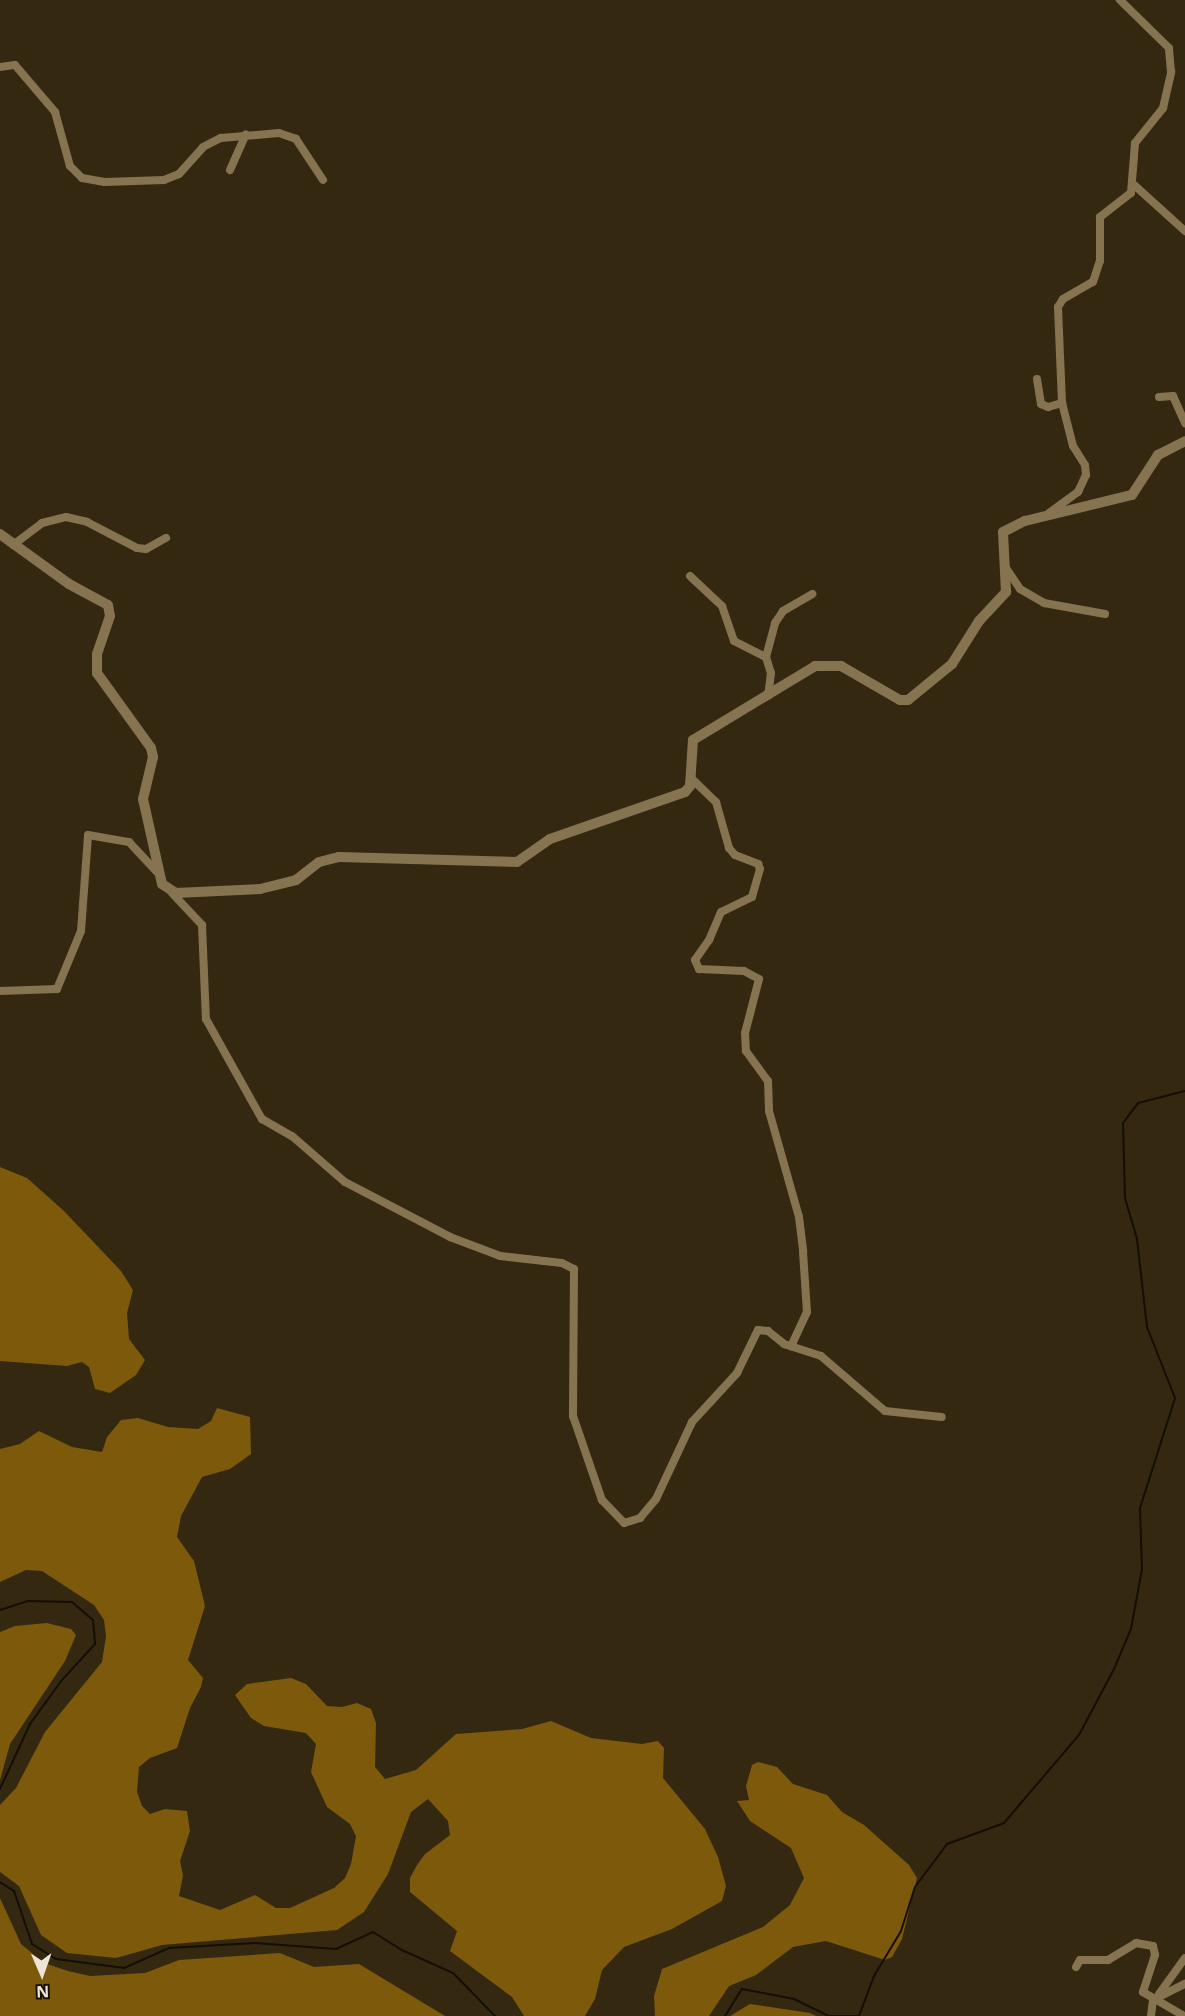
<!DOCTYPE html>
<html>
<head>
<meta charset="utf-8">
<style>
	body { margin:0 }
	#map { position:relative; width:1185px; height:2016px; overflow:hidden; background:#352811; font-family:"Noto Sans",sans-serif }
	div>[style] { position:absolute }
	[style*='--x'] { left:calc(var(--x)*1px); top:calc(var(--y)*1px); width:calc(var(--w)*1px); rotate:calc(var(--a)*1deg) }
	.forest>* { inset:0; background:#7c590b }
	.stream>* { height:2px; margin:-1px; padding:0 1px; transform-origin:1px; border-radius:1px; background:#140e04 }
	.minor>* { height:8px; margin:-4px; padding:0 4px; transform-origin:4px; border-radius:4px; background:#867350 }
	.tertiary>* { height:10px; margin:-5px; padding:0 5px; transform-origin:5px; border-radius:5px; background:#867350 }
	span { translate:-50% -50%; white-space:nowrap; text-align:center; line-height:1.15; -webkit-text-stroke:6px #181208; paint-order:stroke }
	.north { position:absolute; left:12px; top:1944px; width:60px; height:60px; -webkit-text-stroke:4px #181208; paint-order:stroke; rotate:178deg; font-size:16px; font-weight:700; line-height:24px; text-align:center; color:#ede5d7 }
	.north::after { content:''; display:block; margin:auto; width:21px; height:27px; background:#ede5d7; clip-path:polygon(50% 0,100% 100%,50% 72%,0 100%) }
</style>
</head>
<body>
<div id="map">
	<div class="forest">
		<div style="clip-path:polygon(0 1167px,27px 1178px,64px 1211px,121px 1271px,133px 1290px,127px 1313px,129px 1339px,145px 1360px,136px 1375px,110px 1393px,95px 1389px,89px 1367px,82px 1362px,67px 1366px,0 1361px)"></div>
		<div style="clip-path:polygon(217px 1408px,250px 1417px,251px 1454px,230px 1469px,202px 1477px,181px 1516px,177px 1537px,194px 1561px,205px 1606px,188px 1660px,203px 1678px,201px 1687px,190px 1708px,177px 1748px,150px 1758px,139px 1767px,137px 1792px,142px 1806px,150px 1814px,165px 1809px,187px 1811px,190px 1831px,180px 1861px,183px 1875px,179px 1896px,220px 1910px,255px 1895px,276px 1908px,290px 1908px,334px 1888px,345px 1878px,351px 1864px,356px 1836px,350px 1824px,327px 1807px,311px 1772px,316px 1744px,306px 1733px,264px 1726px,251px 1718px,235px 1695px,247px 1684px,291px 1678px,306px 1684px,327px 1706px,342px 1707px,357px 1703px,371px 1709px,376px 1723px,375px 1767px,385px 1779px,416px 1770px,456px 1734px,522px 1729px,551px 1721px,591px 1738px,642px 1744px,658px 1741px,664px 1748px,663px 1778px,705px 1829px,718px 1857px,726px 1886px,722px 1901px,672px 1929px,624px 1947px,602px 1970px,595px 1999px,585px 2016px,524px 2016px,512px 1997px,450px 1951px,457px 1931px,410px 1892px,410px 1878px,417px 1865px,425px 1854px,450px 1835px,448px 1821px,428px 1799px,411px 1812px,388px 1874px,364px 1912px,337px 1930px,162px 1945px,116px 1958px,67px 1953px,41px 1935px,19px 1886px,0 1872px,0 1805px,16px 1788px,45px 1732px,102px 1662px,106px 1636px,104px 1620px,94px 1605px,42px 1571px,26px 1570px,0 1582px,0 1449px,20px 1444px,39px 1431px,72px 1447px,102px 1452px,107px 1437px,121px 1420px,138px 1418px,168px 1427px,198px 1429px,211px 1421px)"></div>
		<div style="clip-path:polygon(47px 1623px,71px 1629px,76px 1635px,65px 1661px,10px 1744px,0 1780px,0 1632px,15px 1626px)"></div>
		<div style="clip-path:polygon(758px 1762px,777px 1767px,793px 1784px,827px 1795px,842px 1812px,864px 1825px,909px 1865px,917px 1878px,902px 1939px,892px 1957px,885px 1960px,826px 1941px,793px 1947px,756px 1975px,729px 1986px,709px 2016px,655px 2016px,654px 1996px,662px 1969px,763px 1927px,790px 1905px,804px 1878px,791px 1848px,750px 1821px,737px 1801px,749px 1800px,746px 1786px,752px 1765px)"></div>
		<div style="clip-path:polygon(0 1898px,21px 1944px,44px 1963px,68px 1971px,90px 1976px,145px 1973px,179px 1960px,280px 1953px,314px 1967px,359px 1964px,445px 2016px,0 2016px)"></div>
		<div style="clip-path:polygon(750px 2004px,810px 2013px,816px 2016px,730px 2016px)"></div>
	</div>
	<div class="stream">
		<div style="--x:0;--y:1610;--w:28;--a:-18"></div>
		<div style="--x:27;--y:1601;--w:45;--a:1.3"></div>
		<div style="--x:72;--y:1602;--w:28;--a:41"></div>
		<div style="--x:93;--y:1620;--w:24;--a:85"></div>
		<div style="--x:95;--y:1644;--w:49;--a:132.5"></div>
		<div style="--x:62;--y:1680;--w:54;--a:126"></div>
		<div style="--x:30;--y:1724;--w:72;--a:114.8"></div>
		<div style="--x:0;--y:1882;--w:17;--a:33"></div>
		<div style="--x:14;--y:1891;--w:56;--a:71.2"></div>
		<div style="--x:32;--y:1944;--w:28;--a:32"></div>
		<div style="--x:56;--y:1959;--w:69;--a:7.5"></div>
		<div style="--x:124;--y:1968;--w:49;--a:-24"></div>
		<div style="--x:169;--y:1948;--w:86;--a:-3.3"></div>
		<div style="--x:255;--y:1943;--w:81;--a:4.2"></div>
		<div style="--x:336;--y:1949;--w:41;--a:-24.7"></div>
		<div style="--x:373;--y:1932;--w:36;--a:32"></div>
		<div style="--x:404;--y:1951;--w:54;--a:24.2"></div>
		<div style="--x:453;--y:1973;--w:60;--a:45.7"></div>
		<div style="--x:725;--y:2016;--w:32;--a:-58"></div>
		<div style="--x:742;--y:1989;--w:53;--a:10.9"></div>
		<div style="--x:794;--y:1999;--w:39;--a:26"></div>
		<div style="--x:829;--y:2016;--w:30;--a:0"></div>
		<div style="--x:859;--y:2016;--w:43;--a:-69.4"></div>
		<div style="--x:874;--y:1976;--w:52;--a:-59"></div>
		<div style="--x:901;--y:1931;--w:46;--a:-72.3"></div>
		<div style="--x:915;--y:1887;--w:54;--a:-53.3"></div>
		<div style="--x:947;--y:1844;--w:61;--a:-20.2"></div>
		<div style="--x:1004;--y:1823;--w:116;--a:-49.6"></div>
		<div style="--x:1079;--y:1735;--w:75;--a:-62.1"></div>
		<div style="--x:1114;--y:1669;--w:43;--a:-67"></div>
		<div style="--x:1131;--y:1629;--w:61;--a:-79.6"></div>
		<div style="--x:1142;--y:1569;--w:61;--a:-91.9"></div>
		<div style="--x:1140;--y:1508;--w:115;--a:-72.3"></div>
		<div style="--x:1175;--y:1398;--w:76;--a:-111.5"></div>
		<div style="--x:1147;--y:1327;--w:89;--a:-96.5"></div>
		<div style="--x:1137;--y:1239;--w:43;--a:-106.3"></div>
		<div style="--x:1125;--y:1198;--w:75;--a:-91.5"></div>
		<div style="--x:1123;--y:1123;--w:25;--a:-53"></div>
		<div style="--x:1138;--y:1103;--w:49;--a:-14.3"></div>
	</div>
	<div class="minor">
		<div style="--x:0;--y:67;--w:15;--a:-8"></div>
		<div style="--x:15;--y:65;--w:62;--a:49.6"></div>
		<div style="--x:55;--y:112;--w:56;--a:74.5"></div>
		<div style="--x:70;--y:166;--w:17;--a:45"></div>
		<div style="--x:82;--y:178;--w:23;--a:10"></div>
		<div style="--x:105;--y:182;--w:59;--a:-1.9"></div>
		<div style="--x:164;--y:180;--w:16;--a:-22"></div>
		<div style="--x:179;--y:174;--w:36;--a:-48"></div>
		<div style="--x:203;--y:147;--w:20;--a:-27"></div>
		<div style="--x:221;--y:138;--w:58;--a:-4.9"></div>
		<div style="--x:279;--y:133;--w:18;--a:19"></div>
		<div style="--x:296;--y:139;--w:49;--a:56.6"></div>
		<div style="--x:230;--y:170;--w:39;--a:-66"></div>
		<div style="--x:1132;--y:183;--w:72;--a:42.2"></div>
		<div style="--x:1037;--y:379;--w:25;--a:81"></div>
		<div style="--x:1041;--y:404;--w:8;--a:23"></div>
		<div style="--x:1048;--y:407;--w:15;--a:-16"></div>
		<div style="--x:1159;--y:397;--w:14;--a:-4"></div>
		<div style="--x:1173;--y:396;--w:30;--a:66"></div>
		<div style="--x:1049;--y:513;--w:36;--a:-36"></div>
		<div style="--x:1078;--y:492;--w:19;--a:-65"></div>
		<div style="--x:1086;--y:475;--w:10;--a:-96"></div>
		<div style="--x:1085;--y:465;--w:22;--a:-122"></div>
		<div style="--x:1073;--y:446;--w:44;--a:-104.3"></div>
		<div style="--x:1062;--y:403;--w:96;--a:-92.4"></div>
		<div style="--x:1058;--y:307;--w:9;--a:-58"></div>
		<div style="--x:1063;--y:299;--w:34;--a:-30"></div>
		<div style="--x:1093;--y:282;--w:22;--a:-72"></div>
		<div style="--x:1100;--y:261;--w:44;--a:-90"></div>
		<div style="--x:1100;--y:217;--w:39;--a:-38"></div>
		<div style="--x:1131;--y:193;--w:50;--a:-85.4"></div>
		<div style="--x:1135;--y:143;--w:45;--a:-51.3"></div>
		<div style="--x:1163;--y:108;--w:37;--a:-77"></div>
		<div style="--x:1171;--y:72;--w:24;--a:-95"></div>
		<div style="--x:1169;--y:48;--w:69;--a:-135.6"></div>
		<div style="--x:13;--y:545;--w:36;--a:-37"></div>
		<div style="--x:42;--y:523;--w:25;--a:-14"></div>
		<div style="--x:66;--y:517;--w:22;--a:13"></div>
		<div style="--x:87;--y:522;--w:56;--a:27.5"></div>
		<div style="--x:137;--y:548;--w:9;--a:6"></div>
		<div style="--x:146;--y:549;--w:23;--a:-29"></div>
		<div style="--x:1006;--y:568;--w:25;--a:56"></div>
		<div style="--x:1020;--y:589;--w:28;--a:30"></div>
		<div style="--x:1044;--y:603;--w:62;--a:10.2"></div>
		<div style="--x:690;--y:576;--w:44;--a:43.2"></div>
		<div style="--x:722;--y:606;--w:37;--a:71"></div>
		<div style="--x:734;--y:641;--w:36;--a:27"></div>
		<div style="--x:766;--y:657;--w:17;--a:73"></div>
		<div style="--x:771;--y:673;--w:23;--a:97"></div>
		<div style="--x:766;--y:657;--w:35;--a:-75"></div>
		<div style="--x:775;--y:623;--w:14;--a:-56"></div>
		<div style="--x:783;--y:611;--w:34;--a:-30"></div>
		<div style="--x:691;--y:778;--w:35;--a:44"></div>
		<div style="--x:716;--y:802;--w:48;--a:74.2"></div>
		<div style="--x:729;--y:848;--w:9;--a:49"></div>
		<div style="--x:735;--y:855;--w:25;--a:21"></div>
		<div style="--x:758;--y:864;--w:5;--a:68"></div>
		<div style="--x:760;--y:869;--w:29;--a:106"></div>
		<div style="--x:752;--y:897;--w:34;--a:154"></div>
		<div style="--x:721;--y:912;--w:30;--a:113"></div>
		<div style="--x:709;--y:940;--w:24;--a:125"></div>
		<div style="--x:695;--y:960;--w:10;--a:66"></div>
		<div style="--x:699;--y:969;--w:45;--a:2.5"></div>
		<div style="--x:744;--y:971;--w:17;--a:28"></div>
		<div style="--x:759;--y:979;--w:56;--a:104.5"></div>
		<div style="--x:745;--y:1033;--w:18;--a:87"></div>
		<div style="--x:746;--y:1051;--w:37;--a:54"></div>
		<div style="--x:768;--y:1081;--w:30;--a:88"></div>
		<div style="--x:769;--y:1111;--w:110;--a:74.2"></div>
		<div style="--x:799;--y:1217;--w:35;--a:83"></div>
		<div style="--x:803;--y:1252;--w:60;--a:86.2"></div>
		<div style="--x:807;--y:1312;--w:38;--a:115"></div>
		<div style="--x:172;--y:893;--w:44;--a:46.8"></div>
		<div style="--x:202;--y:925;--w:94;--a:87.6"></div>
		<div style="--x:206;--y:1019;--w:115;--a:60.8"></div>
		<div style="--x:262;--y:1119;--w:34;--a:30"></div>
		<div style="--x:292;--y:1136;--w:70;--a:41"></div>
		<div style="--x:345;--y:1182;--w:119;--a:27.6"></div>
		<div style="--x:450;--y:1237;--w:53;--a:20.8"></div>
		<div style="--x:500;--y:1256;--w:62;--a:6.4"></div>
		<div style="--x:562;--y:1263;--w:13;--a:27"></div>
		<div style="--x:574;--y:1269;--w:147;--a:90.4"></div>
		<div style="--x:573;--y:1416;--w:89;--a:71"></div>
		<div style="--x:602;--y:1500;--w:32;--a:46"></div>
		<div style="--x:624;--y:1523;--w:17;--a:-17"></div>
		<div style="--x:640;--y:1518;--w:25;--a:-50"></div>
		<div style="--x:656;--y:1499;--w:85;--a:-64.9"></div>
		<div style="--x:692;--y:1422;--w:67;--a:-47.4"></div>
		<div style="--x:737;--y:1373;--w:48;--a:-64"></div>
		<div style="--x:758;--y:1330;--w:10;--a:6"></div>
		<div style="--x:768;--y:1331;--w:21;--a:39"></div>
		<div style="--x:784;--y:1344;--w:39;--a:18"></div>
		<div style="--x:821;--y:1356;--w:84;--a:40.7"></div>
		<div style="--x:885;--y:1411;--w:57;--a:6"></div>
		<div style="--x:0;--y:991;--w:57;--a:-2"></div>
		<div style="--x:57;--y:989;--w:63;--a:-67.5"></div>
		<div style="--x:81;--y:931;--w:96;--a:-85.8"></div>
		<div style="--x:88;--y:835;--w:42;--a:9.7"></div>
		<div style="--x:129;--y:842;--w:41;--a:47"></div>
		<div style="--x:1076;--y:1967;--w:8;--a:-60"></div>
		<div style="--x:1080;--y:1960;--w:28;--a:0"></div>
		<div style="--x:1108;--y:1960;--w:33;--a:-31"></div>
		<div style="--x:1136;--y:1943;--w:17;--a:10"></div>
		<div style="--x:1153;--y:1946;--w:9;--a:77"></div>
		<div style="--x:1155;--y:1955;--w:39;--a:108"></div>
		<div style="--x:1143;--y:1992;--w:48;--a:30.3"></div>
		<div style="--x:1159;--y:1994;--w:44;--a:-54.2"></div>
		<div style="--x:1151;--y:2016;--w:16;--a:-83"></div>
		<div style="--x:1153;--y:2000;--w:36;--a:-27"></div>
	</div>
	<div class="tertiary">
		<div style="--x:0;--y:534;--w:85;--a:35.9"></div>
		<div style="--x:69;--y:584;--w:44;--a:28.3"></div>
		<div style="--x:108;--y:605;--w:11;--a:80"></div>
		<div style="--x:110;--y:616;--w:40;--a:108.9"></div>
		<div style="--x:97;--y:654;--w:19;--a:90"></div>
		<div style="--x:97;--y:673;--w:92;--a:54.2"></div>
		<div style="--x:151;--y:748;--w:9;--a:77"></div>
		<div style="--x:153;--y:757;--w:43;--a:103.4"></div>
		<div style="--x:143;--y:799;--w:87;--a:77.4"></div>
		<div style="--x:162;--y:884;--w:17;--a:33"></div>
		<div style="--x:176;--y:893;--w:84;--a:-2.7"></div>
		<div style="--x:260;--y:889;--w:37;--a:-14"></div>
		<div style="--x:296;--y:880;--w:29;--a:-38"></div>
		<div style="--x:319;--y:862;--w:21;--a:-14"></div>
		<div style="--x:339;--y:857;--w:178;--a:1.6"></div>
		<div style="--x:517;--y:862;--w:40;--a:-34.9"></div>
		<div style="--x:550;--y:839;--w:143;--a:-19.2"></div>
		<div style="--x:685;--y:792;--w:8;--a:-50"></div>
		<div style="--x:690;--y:786;--w:46;--a:-86.3"></div>
		<div style="--x:693;--y:740;--w:143;--a:-31.2"></div>
		<div style="--x:815;--y:666;--w:26;--a:0"></div>
		<div style="--x:841;--y:666;--w:68;--a:30"></div>
		<div style="--x:900;--y:700;--w:8;--a:0"></div>
		<div style="--x:908;--y:700;--w:57;--a:-39.3"></div>
		<div style="--x:952;--y:664;--w:51;--a:-57.9"></div>
		<div style="--x:979;--y:621;--w:40;--a:-47"></div>
		<div style="--x:1006;--y:592;--w:60;--a:-92.9"></div>
		<div style="--x:1003;--y:532;--w:25;--a:-27"></div>
		<div style="--x:1025;--y:521;--w:110;--a:-13.7"></div>
		<div style="--x:1132;--y:495;--w:48;--a:-57"></div>
		<div style="--x:1158;--y:455;--w:30;--a:-27"></div>
	</div>
	<div class="north">N</div>
</div>
</body>
</html>
